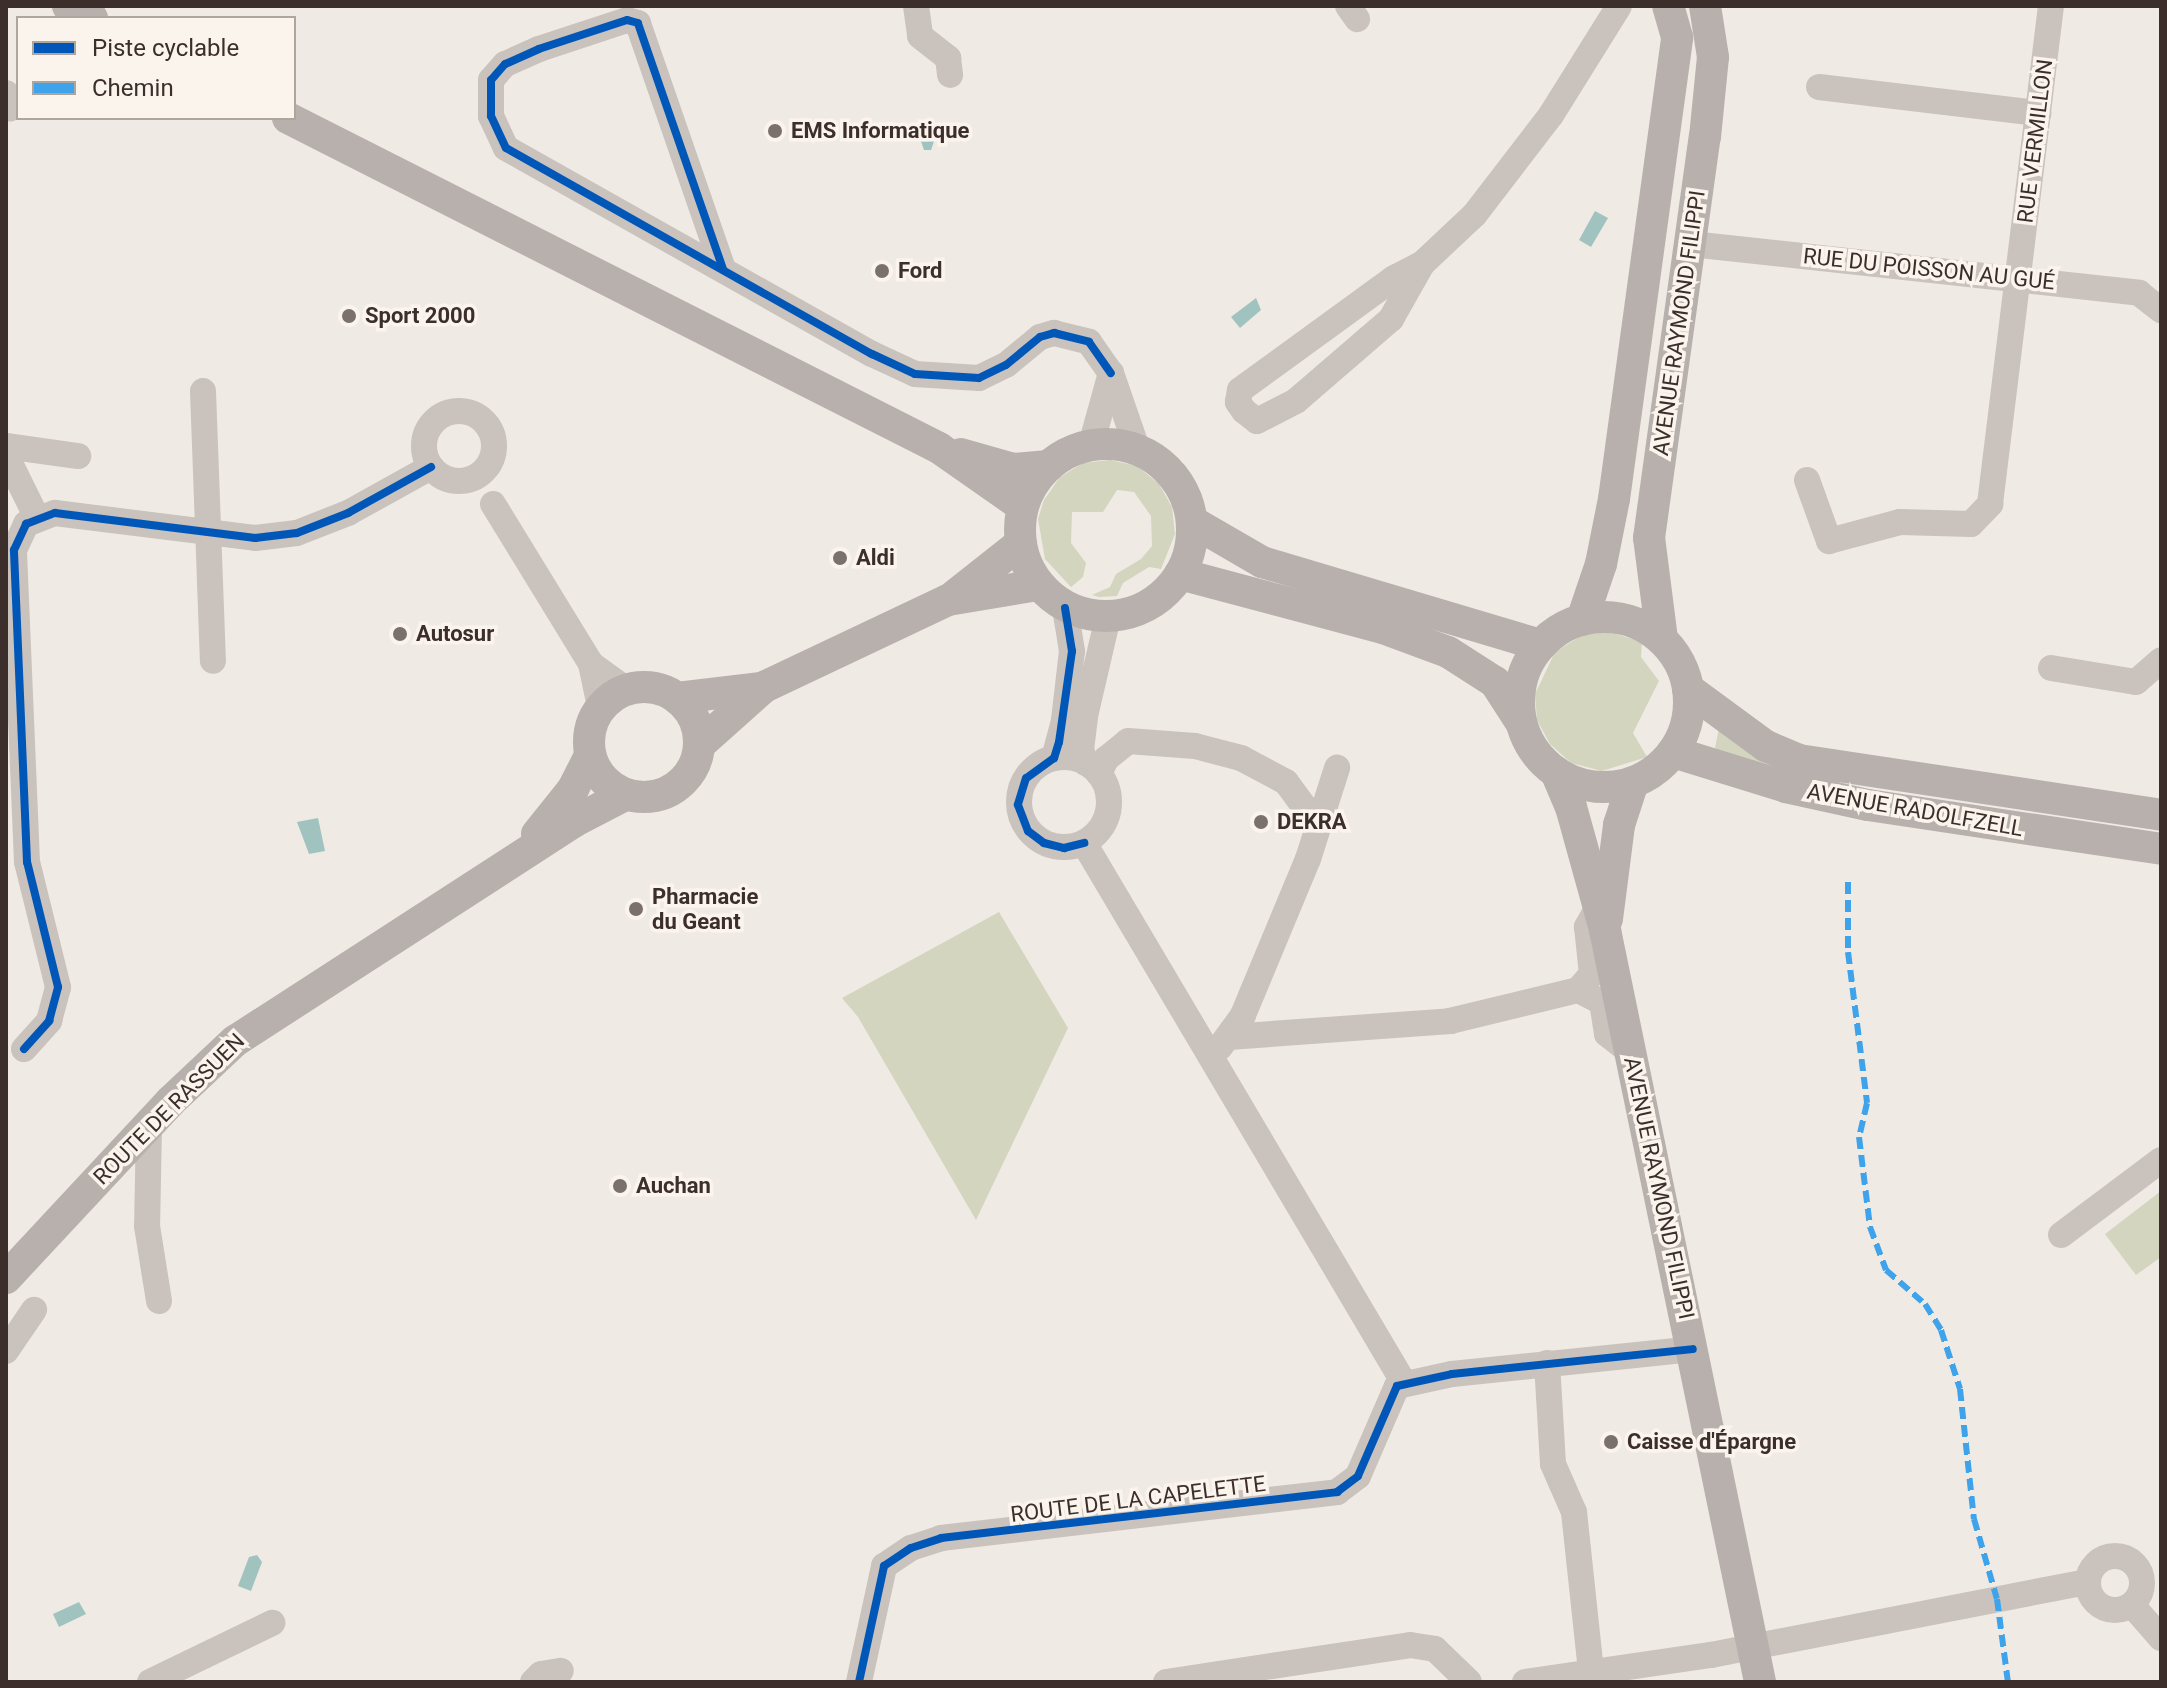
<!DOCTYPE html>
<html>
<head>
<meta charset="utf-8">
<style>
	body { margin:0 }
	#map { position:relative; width:2167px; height:1688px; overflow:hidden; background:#f0eae4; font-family:Roboto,sans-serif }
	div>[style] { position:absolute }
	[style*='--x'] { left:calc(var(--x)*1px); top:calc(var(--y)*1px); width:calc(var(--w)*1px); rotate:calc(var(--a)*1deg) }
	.green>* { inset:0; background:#d3d5be }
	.water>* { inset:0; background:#a0c3c0 }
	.minor>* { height:26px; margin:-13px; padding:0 13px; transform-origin:13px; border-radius:13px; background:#c9c2bd }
	.minor>.ring { margin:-13px; padding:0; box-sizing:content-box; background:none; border:26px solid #c9c2bd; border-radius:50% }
	.major>* { height:32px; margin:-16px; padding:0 16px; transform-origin:16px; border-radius:16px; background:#b8b0ac }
	.major>.ring { margin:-16px; padding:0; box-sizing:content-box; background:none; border:32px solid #b8b0ac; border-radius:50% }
	.quiet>* { height:6px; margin-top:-3px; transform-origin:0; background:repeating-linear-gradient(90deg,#3fa3eb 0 12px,transparent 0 18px) }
	.cycleway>* { height:8px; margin:-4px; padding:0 4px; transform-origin:4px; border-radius:4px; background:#0057b8 }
	.dots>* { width:22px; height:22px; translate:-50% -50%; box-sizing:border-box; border:4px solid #fbf4ed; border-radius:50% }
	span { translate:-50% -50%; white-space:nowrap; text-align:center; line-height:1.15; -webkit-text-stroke:7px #fbf4ed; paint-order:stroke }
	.poi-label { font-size:22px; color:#3b2e2b; font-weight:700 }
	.left { translate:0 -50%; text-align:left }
	.street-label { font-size:22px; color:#3b2e2b }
	.frame { position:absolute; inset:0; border:8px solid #3b2e2b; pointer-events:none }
	.legend { position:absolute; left:16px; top:16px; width:280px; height:104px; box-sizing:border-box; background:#fbf4ed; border:2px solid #aea59f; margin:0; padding:10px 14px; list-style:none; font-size:24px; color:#3b2e2b }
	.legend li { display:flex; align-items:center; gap:16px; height:40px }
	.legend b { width:40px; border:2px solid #aea59f }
</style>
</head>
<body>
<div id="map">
	<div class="green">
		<div style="clip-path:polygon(1110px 460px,1137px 466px,1159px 484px,1172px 507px,1175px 534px,1161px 569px,1149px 567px,1123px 583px,1117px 596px,1099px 597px,1092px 595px,1110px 587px,1116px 574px,1141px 559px,1152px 546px,1151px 516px,1134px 492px,1117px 490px,1103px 512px,1072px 512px,1071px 543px,1086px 563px,1083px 577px,1071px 587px,1045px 559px,1038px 519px,1044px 500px,1060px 477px,1083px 463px)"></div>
		<div style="clip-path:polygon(1606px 631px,1642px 642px,1641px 657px,1659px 681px,1633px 733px,1647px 757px,1602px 771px,1571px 763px,1550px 744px,1537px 720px,1535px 694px,1555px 652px,1584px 634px)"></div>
		<div style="clip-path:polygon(1719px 728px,1840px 778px,1839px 789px,1747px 767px,1715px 748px)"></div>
		<div style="clip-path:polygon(999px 912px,1068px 1028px,976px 1220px,858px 1017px,842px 998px)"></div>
		<div style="clip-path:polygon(2161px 1191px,2161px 1257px,2136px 1275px,2105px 1234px)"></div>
	</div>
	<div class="water">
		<div style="clip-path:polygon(925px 121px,938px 130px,931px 150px,924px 150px,917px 130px)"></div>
		<div style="clip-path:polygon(1595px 211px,1608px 218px,1591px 247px,1579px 240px)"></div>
		<div style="clip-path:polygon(1256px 298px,1261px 310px,1240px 328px,1231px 317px)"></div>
		<div style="clip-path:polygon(318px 818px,325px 851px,309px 854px,297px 822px)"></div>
		<div style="clip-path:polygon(257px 1555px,262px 1562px,251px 1591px,238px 1586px,249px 1557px)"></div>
		<div style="clip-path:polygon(79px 1602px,86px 1614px,59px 1627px,53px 1614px)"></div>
	</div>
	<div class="minor">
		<div style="--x:916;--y:6;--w:30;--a:82"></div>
		<div style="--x:920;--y:36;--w:36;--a:38"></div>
		<div style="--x:948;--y:58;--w:17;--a:83"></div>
		<div style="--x:1348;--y:6;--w:16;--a:55"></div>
		<div style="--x:1819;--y:87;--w:221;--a:6.8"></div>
		<div style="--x:6;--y:93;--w:16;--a:76"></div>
		<div style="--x:1691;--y:244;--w:451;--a:6.2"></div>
		<div style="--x:2139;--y:293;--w:28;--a:38"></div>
		<div style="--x:1422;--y:264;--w:63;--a:119.4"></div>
		<div style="--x:1391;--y:319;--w:125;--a:139.2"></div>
		<div style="--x:1296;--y:401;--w:44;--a:152.9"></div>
		<div style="--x:1257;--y:421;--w:16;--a:-142"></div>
		<div style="--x:1244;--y:411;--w:11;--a:-124"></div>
		<div style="--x:1238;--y:402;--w:12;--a:-81"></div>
		<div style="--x:1240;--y:390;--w:190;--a:-36"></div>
		<div style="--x:1394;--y:278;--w:31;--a:-27"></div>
		<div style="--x:1422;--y:264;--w:73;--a:-43.3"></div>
		<div style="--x:1475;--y:214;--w:125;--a:-52.5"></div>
		<div style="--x:1551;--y:115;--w:128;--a:-58"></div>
		<div style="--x:723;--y:269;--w:260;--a:-109.1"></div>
		<div style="--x:638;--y:23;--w:11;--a:-165"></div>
		<div style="--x:627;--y:20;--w:93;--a:161.8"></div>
		<div style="--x:539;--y:49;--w:37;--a:156"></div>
		<div style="--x:505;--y:64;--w:21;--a:131"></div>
		<div style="--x:491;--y:80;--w:36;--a:90"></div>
		<div style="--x:491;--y:116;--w:35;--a:65"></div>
		<div style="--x:506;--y:148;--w:420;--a:29.4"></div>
		<div style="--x:872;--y:354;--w:47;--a:24.9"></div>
		<div style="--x:915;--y:374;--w:64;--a:3.6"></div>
		<div style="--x:979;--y:378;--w:30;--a:-26"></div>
		<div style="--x:1006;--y:365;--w:44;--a:-39.5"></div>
		<div style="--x:1040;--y:337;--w:15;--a:-16"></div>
		<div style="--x:1054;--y:333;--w:36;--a:14"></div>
		<div style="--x:1089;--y:342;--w:38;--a:55"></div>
		<div style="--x:203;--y:391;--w:270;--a:87.9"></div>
		<div class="ring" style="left:424px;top:411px;width:44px;height:44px"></div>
		<div style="--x:1091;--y:445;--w:75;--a:-74.5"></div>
		<div style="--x:1111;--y:373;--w:79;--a:70.9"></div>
		<div style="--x:6;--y:446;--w:73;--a:7.9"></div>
		<div style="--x:6;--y:455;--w:70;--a:63.8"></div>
		<div style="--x:1807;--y:480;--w:65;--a:70.2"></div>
		<div style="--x:1829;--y:541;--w:73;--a:-15"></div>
		<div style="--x:1900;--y:522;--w:71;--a:1.6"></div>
		<div style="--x:1971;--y:524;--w:28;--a:-46"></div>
		<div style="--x:1990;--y:504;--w:502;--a:-83.02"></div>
		<div style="--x:493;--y:504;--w:188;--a:58.5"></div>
		<div style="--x:2051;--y:668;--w:86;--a:9.4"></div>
		<div style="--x:2136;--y:682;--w:33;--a:-41"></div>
		<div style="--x:600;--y:707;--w:44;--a:-101.8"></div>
		<div style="--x:591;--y:664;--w:44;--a:35.8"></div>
		<div class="ring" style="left:1019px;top:757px;width:64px;height:64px"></div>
		<div style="--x:1054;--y:758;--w:39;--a:-75"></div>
		<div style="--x:1064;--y:720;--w:69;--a:-83.4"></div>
		<div style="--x:1072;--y:651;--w:44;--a:-99.2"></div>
		<div style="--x:1086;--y:763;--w:14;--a:-111"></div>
		<div style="--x:1081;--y:750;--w:34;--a:-83"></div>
		<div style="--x:1085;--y:716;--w:102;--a:-76.9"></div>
		<div style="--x:1099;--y:774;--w:17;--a:-65"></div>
		<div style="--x:1106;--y:759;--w:28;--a:-39"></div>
		<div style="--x:1128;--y:741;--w:67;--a:4.3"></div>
		<div style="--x:1195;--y:746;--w:48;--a:14.6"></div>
		<div style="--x:1241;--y:758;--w:51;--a:28.1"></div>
		<div style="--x:1286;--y:782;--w:52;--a:53.6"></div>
		<div style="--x:1084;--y:843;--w:628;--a:59.35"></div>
		<div style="--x:1598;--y:907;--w:23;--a:119"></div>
		<div style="--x:1587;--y:927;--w:47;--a:83.9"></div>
		<div style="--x:1592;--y:974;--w:21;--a:131"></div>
		<div style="--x:1578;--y:990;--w:27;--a:27"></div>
		<div style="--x:1602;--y:1002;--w:32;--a:81"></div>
		<div style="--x:1607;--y:1034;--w:31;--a:38"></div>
		<div style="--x:1229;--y:1037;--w:222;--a:-4.1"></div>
		<div style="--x:1450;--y:1021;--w:132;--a:-13.6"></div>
		<div style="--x:1220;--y:1047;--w:39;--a:-54"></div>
		<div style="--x:1243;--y:1015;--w:169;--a:-67.4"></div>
		<div style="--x:1308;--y:859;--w:96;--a:-72.3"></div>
		<div style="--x:24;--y:1049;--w:38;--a:-48"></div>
		<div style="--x:49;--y:1021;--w:35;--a:-75"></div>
		<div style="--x:58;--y:987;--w:129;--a:-103.9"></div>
		<div style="--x:27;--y:862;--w:312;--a:-92.4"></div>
		<div style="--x:14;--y:550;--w:29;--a:-65"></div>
		<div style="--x:26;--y:524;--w:31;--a:-21"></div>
		<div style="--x:55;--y:513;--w:202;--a:7.1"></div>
		<div style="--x:255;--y:538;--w:42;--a:-6.8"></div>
		<div style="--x:297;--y:533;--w:55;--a:-21.4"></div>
		<div style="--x:348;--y:513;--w:95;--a:-29"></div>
		<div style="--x:149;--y:1125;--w:101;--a:91.1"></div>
		<div style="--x:147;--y:1226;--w:76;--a:80.9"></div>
		<div style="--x:2061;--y:1235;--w:125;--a:-36.9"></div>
		<div style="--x:6;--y:1351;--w:50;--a:-55.7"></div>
		<div style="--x:1547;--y:1363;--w:101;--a:86.6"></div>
		<div style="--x:1553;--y:1464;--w:52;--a:66.4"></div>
		<div style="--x:1574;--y:1512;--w:161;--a:83.9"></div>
		<div class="ring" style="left:2088px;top:1556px;width:28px;height:28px"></div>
		<div style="--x:2132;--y:1605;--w:44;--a:48.7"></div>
		<div style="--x:150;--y:1682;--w:136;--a:-25.8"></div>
		<div style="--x:533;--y:1682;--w:11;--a:-45"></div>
		<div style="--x:541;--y:1674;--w:20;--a:-9"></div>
		<div style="--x:859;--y:1682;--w:119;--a:-77.8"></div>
		<div style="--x:884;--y:1566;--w:32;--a:-34"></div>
		<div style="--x:911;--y:1548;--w:32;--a:-18"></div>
		<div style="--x:941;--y:1538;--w:399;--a:-6.6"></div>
		<div style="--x:1337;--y:1492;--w:26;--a:-37"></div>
		<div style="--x:1358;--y:1476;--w:98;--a:-66.6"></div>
		<div style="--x:1397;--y:1386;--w:56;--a:-12.3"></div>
		<div style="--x:1452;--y:1374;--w:242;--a:-5.9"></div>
		<div style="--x:1166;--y:1682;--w:247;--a:-8.6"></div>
		<div style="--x:1410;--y:1645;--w:25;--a:9"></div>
		<div style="--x:1435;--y:1649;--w:47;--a:44.1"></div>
		<div style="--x:1525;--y:1682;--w:188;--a:-8.3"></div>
		<div style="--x:1711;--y:1655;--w:383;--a:-11"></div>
	</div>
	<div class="major">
		<div style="--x:68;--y:6;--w:27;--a:27"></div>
		<div style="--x:288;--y:118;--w:730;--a:26.88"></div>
		<div style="--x:939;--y:448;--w:101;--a:34.9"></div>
		<div class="ring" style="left:1020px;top:444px;width:140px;height:140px"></div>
		<div style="--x:961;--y:454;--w:54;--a:16.1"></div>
		<div style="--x:1013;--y:469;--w:33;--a:-5"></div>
		<div style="--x:1193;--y:522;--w:80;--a:30.1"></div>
		<div style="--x:1262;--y:562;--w:291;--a:16.6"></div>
		<div style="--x:1180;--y:574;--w:210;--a:14.9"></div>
		<div style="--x:1383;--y:628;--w:69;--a:20.3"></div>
		<div style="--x:1448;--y:652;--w:56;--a:32.6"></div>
		<div style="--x:1495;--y:682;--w:46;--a:57.3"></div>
		<div style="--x:954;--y:596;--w:85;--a:-38.3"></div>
		<div class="ring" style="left:1519px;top:617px;width:138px;height:138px"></div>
		<div style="--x:1582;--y:620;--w:59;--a:-71.3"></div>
		<div style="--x:1601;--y:564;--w:66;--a:-78.7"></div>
		<div style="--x:1614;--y:499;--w:466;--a:-82.2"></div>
		<div style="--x:1677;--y:37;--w:32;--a:-106"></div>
		<div style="--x:1662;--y:639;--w:102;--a:-97.3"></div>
		<div style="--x:1649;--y:538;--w:405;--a:-82.1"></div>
		<div style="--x:1705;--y:137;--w:80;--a:-84.3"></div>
		<div style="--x:1713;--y:57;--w:52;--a:-98.9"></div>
		<div class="ring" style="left:589px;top:687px;width:78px;height:78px"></div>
		<div style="--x:1688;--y:689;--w:97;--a:36.2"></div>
		<div style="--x:1766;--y:746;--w:36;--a:23"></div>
		<div style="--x:1799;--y:760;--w:366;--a:8.6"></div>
		<div style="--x:677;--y:698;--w:85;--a:-6.8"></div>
		<div style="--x:699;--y:745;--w:87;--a:-41.7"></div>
		<div style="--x:764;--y:687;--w:204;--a:-25.3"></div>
		<div style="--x:948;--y:600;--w:91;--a:-9.5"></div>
		<div style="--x:1673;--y:752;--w:118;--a:17.2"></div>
		<div style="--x:1786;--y:787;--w:84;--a:12.4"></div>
		<div style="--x:1868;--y:805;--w:296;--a:8.5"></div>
		<div style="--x:1556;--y:772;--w:38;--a:67"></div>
		<div style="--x:1571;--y:807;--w:128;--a:74.5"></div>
		<div style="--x:1605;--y:930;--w:768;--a:78.35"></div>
		<div style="--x:537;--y:834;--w:58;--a:-51.3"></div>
		<div style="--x:573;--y:789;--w:37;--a:-63"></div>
		<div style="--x:1607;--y:919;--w:95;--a:-82.7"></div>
		<div style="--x:1619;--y:825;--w:45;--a:-72"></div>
		<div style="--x:6;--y:1278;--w:242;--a:-47"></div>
		<div style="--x:171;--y:1101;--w:88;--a:-43.2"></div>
		<div style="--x:235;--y:1041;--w:403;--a:-32.9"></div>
		<div style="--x:573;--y:822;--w:59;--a:-27.4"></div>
	</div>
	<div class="quiet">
		<div style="--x:1848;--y:882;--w:70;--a:90"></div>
		<div style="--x:1848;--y:952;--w:152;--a:82.8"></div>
		<div style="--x:1867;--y:1103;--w:35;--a:103"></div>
		<div style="--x:1859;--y:1137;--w:91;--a:83"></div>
		<div style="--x:1870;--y:1227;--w:46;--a:69.6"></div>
		<div style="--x:1886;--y:1270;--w:52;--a:41.1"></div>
		<div style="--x:1925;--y:1304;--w:31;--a:58"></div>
		<div style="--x:1941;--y:1330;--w:62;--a:72.1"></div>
		<div style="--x:1960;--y:1389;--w:131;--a:83.9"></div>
		<div style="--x:1974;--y:1519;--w:83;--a:74"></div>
		<div style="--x:1997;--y:1599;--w:84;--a:82.5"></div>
	</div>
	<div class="cycleway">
		<div style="--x:723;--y:269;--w:260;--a:-109.1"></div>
		<div style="--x:638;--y:23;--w:11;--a:-165"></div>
		<div style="--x:627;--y:20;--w:93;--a:161.8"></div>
		<div style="--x:539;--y:49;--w:37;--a:156"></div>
		<div style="--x:505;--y:64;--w:21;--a:131"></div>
		<div style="--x:491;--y:80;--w:36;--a:90"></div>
		<div style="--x:491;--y:116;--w:35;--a:65"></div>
		<div style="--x:506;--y:148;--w:420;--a:29.4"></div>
		<div style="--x:872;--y:354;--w:47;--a:24.9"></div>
		<div style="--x:915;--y:374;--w:64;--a:3.6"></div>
		<div style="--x:979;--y:378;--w:30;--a:-26"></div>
		<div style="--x:1006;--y:365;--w:44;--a:-39.5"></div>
		<div style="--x:1040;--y:337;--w:15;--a:-16"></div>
		<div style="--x:1054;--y:333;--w:36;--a:14"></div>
		<div style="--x:1089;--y:342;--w:38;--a:55"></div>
		<div style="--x:1065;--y:608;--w:44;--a:80.8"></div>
		<div style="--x:1072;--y:651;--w:92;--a:98.1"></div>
		<div style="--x:1059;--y:742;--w:17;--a:107"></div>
		<div style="--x:1054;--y:758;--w:34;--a:144"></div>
		<div style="--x:1026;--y:778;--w:28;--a:107"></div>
		<div style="--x:1018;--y:805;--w:28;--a:69"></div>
		<div style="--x:1028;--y:831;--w:20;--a:37"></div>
		<div style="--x:1044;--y:843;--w:21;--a:14"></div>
		<div style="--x:1064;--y:848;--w:21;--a:-14"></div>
		<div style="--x:24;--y:1049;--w:38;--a:-48"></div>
		<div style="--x:49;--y:1021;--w:35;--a:-75"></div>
		<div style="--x:58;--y:987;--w:129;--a:-103.9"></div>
		<div style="--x:27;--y:862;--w:312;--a:-92.4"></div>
		<div style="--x:14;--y:550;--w:29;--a:-65"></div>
		<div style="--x:26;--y:524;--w:31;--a:-21"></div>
		<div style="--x:55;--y:513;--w:202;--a:7.1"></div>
		<div style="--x:255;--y:538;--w:42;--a:-6.8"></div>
		<div style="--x:297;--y:533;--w:55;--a:-21.4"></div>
		<div style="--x:348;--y:513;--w:95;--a:-29"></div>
		<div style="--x:859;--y:1682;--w:119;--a:-77.8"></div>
		<div style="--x:884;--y:1566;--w:32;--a:-34"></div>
		<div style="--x:911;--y:1548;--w:32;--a:-18"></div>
		<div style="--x:941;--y:1538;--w:399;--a:-6.6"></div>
		<div style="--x:1337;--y:1492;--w:26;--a:-37"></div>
		<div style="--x:1358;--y:1476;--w:98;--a:-66.6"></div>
		<div style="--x:1397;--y:1386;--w:56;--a:-12.3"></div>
		<div style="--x:1452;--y:1374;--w:242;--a:-5.9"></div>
	</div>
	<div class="dots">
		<div style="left:775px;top:131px;background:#7a706c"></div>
		<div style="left:882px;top:271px;background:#7a706c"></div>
		<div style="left:349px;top:316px;background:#7a706c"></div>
		<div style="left:840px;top:558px;background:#7a706c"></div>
		<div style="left:400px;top:634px;background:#7a706c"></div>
		<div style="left:1261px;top:822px;background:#7a706c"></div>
		<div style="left:636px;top:909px;background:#7a706c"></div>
		<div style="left:620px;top:1186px;background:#7a706c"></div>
		<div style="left:1611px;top:1442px;background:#7a706c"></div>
	</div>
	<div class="poi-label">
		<span class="left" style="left:791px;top:131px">EMS Informatique</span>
		<span class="left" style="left:898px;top:271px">Ford</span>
		<span class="left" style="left:365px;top:316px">Sport 2000</span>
		<span class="left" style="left:856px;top:558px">Aldi</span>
		<span class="left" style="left:416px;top:634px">Autosur</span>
		<span class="left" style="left:1277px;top:822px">DEKRA</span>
		<span class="left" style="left:652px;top:909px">Pharmacie<br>du Geant</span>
		<span class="left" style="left:636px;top:1186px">Auchan</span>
		<span class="left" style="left:1627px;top:1442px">Caisse d'Épargne</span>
	</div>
	<div class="street-label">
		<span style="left:2035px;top:141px;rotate:-83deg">RUE VERMILLON</span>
		<span style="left:1929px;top:269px;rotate:6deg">RUE DU POISSON AU GUÉ</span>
		<span style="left:1679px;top:323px;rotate:-82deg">AVENUE RAYMOND FILIPPI</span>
		<span style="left:1915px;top:810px;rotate:10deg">AVENUE RADOLFZELL</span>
		<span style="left:169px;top:1109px;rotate:-45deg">ROUTE DE RASSUEN</span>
		<span style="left:1659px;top:1188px;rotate:78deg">AVENUE RAYMOND FILIPPI</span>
		<span style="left:1138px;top:1499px;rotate:-7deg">ROUTE DE LA CAPELETTE</span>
	</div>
	<div class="frame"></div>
	<ul class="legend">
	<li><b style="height:10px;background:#0057b8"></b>Piste cyclable</li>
	<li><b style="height:10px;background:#3fa3eb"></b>Chemin</li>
	</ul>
</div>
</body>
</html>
